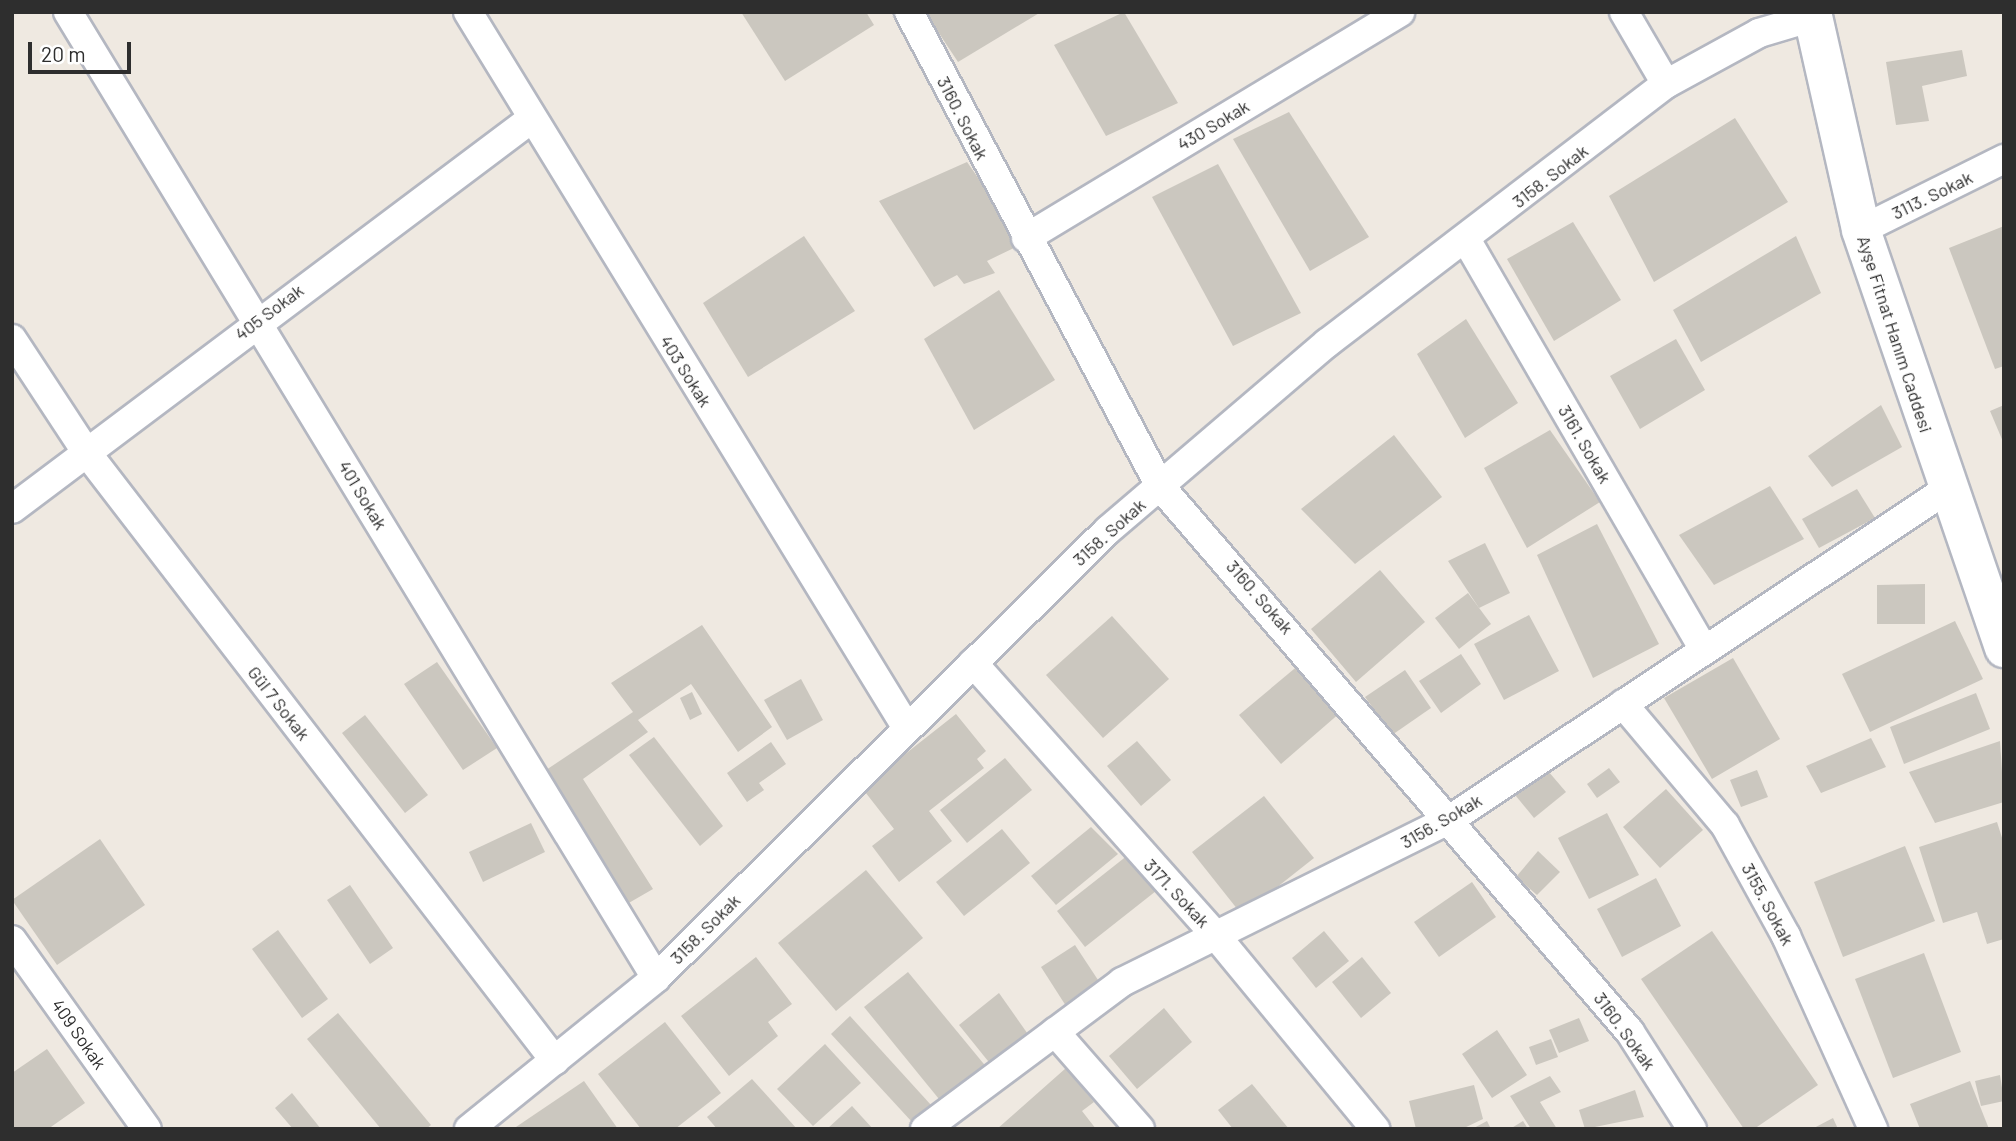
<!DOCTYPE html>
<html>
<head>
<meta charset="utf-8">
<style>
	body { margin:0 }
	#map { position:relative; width:2016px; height:1141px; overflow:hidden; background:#efe9e1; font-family:Barlow,sans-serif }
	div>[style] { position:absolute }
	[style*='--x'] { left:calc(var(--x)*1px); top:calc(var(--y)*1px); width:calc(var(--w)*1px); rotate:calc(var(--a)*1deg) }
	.building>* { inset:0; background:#cbc7bf }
	.roads { filter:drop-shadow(2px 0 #b4b7c1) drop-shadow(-2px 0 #b4b7c1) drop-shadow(0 2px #b4b7c1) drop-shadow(0 -2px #b4b7c1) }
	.street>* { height:28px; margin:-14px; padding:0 14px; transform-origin:14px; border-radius:14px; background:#fff }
	.secondary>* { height:38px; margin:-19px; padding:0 19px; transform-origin:19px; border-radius:19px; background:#fff }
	span { translate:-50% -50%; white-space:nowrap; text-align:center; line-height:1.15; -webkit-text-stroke:5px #fff; paint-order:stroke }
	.street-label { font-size:18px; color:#2e2e2e }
	.frame { position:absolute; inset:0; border:14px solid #2e2e2e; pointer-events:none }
	.scale { position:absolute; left:28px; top:42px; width:103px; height:32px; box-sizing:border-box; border:4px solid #2e2e2e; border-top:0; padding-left:9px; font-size:21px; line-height:24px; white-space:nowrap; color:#2e2e2e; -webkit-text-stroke:5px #fff; paint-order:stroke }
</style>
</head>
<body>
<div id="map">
	<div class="building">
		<div style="clip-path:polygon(741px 12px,866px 12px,874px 25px,785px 81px)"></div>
		<div style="clip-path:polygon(925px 12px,1041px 12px,958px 62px)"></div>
		<div style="clip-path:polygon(1124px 12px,1178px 103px,1106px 136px,1054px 45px)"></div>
		<div style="clip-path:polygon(1962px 50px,1967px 76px,1922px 86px,1929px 121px,1896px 125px,1886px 62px)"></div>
		<div style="clip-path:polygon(1289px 112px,1369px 237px,1310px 271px,1233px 139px)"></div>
		<div style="clip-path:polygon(1735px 118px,1788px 202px,1654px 282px,1609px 196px)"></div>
		<div style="clip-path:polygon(967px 162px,1024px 243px,987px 261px,995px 273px,964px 284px,957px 275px,934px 287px,879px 201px)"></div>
		<div style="clip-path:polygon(1218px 164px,1301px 313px,1233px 346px,1152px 197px)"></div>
		<div style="clip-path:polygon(1573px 222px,1621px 300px,1554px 341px,1507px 259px)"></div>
		<div style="clip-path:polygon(2004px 226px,2004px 366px,1995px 369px,1949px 248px)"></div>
		<div style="clip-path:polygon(804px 236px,855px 311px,748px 377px,703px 303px)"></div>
		<div style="clip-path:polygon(1796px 236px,1821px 293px,1701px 362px,1673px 310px)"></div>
		<div style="clip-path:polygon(999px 290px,1055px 380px,974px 430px,924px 339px)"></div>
		<div style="clip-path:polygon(1466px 319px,1518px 403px,1465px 438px,1417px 354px)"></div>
		<div style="clip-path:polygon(1676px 339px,1705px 390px,1640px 429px,1610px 376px)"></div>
		<div style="clip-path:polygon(1881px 405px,1902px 447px,1832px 487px,1808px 456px)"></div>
		<div style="clip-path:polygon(2004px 405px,2004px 444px,1990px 411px)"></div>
		<div style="clip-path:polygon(1550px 430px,1600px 502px,1527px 548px,1484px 468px)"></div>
		<div style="clip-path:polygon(1394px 435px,1442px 497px,1355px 564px,1301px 509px)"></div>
		<div style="clip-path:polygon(1770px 486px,1804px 539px,1714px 585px,1679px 535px)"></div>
		<div style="clip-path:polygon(1857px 489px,1875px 518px,1819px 548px,1802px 519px)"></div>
		<div style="clip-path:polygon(1597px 524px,1659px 644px,1593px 678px,1537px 555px)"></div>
		<div style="clip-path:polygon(1485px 543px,1510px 593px,1479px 608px,1448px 561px)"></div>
		<div style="clip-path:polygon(1380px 570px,1425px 622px,1356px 682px,1311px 629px)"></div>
		<div style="clip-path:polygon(1925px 584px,1925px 624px,1877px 624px,1877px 585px)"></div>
		<div style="clip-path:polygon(1468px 593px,1491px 624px,1459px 649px,1435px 618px)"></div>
		<div style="clip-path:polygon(1529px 615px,1559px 671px,1504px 700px,1474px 644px)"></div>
		<div style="clip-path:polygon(1112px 616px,1169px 679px,1103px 738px,1046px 675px)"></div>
		<div style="clip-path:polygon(1955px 621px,1983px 679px,1870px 732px,1842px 674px)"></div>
		<div style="clip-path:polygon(702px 625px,772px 727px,738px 752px,691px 684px,638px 720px,648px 732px,583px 779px,653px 889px,627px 904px,543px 772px,633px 712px,611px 683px)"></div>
		<div style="clip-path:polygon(1461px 654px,1481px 684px,1441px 713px,1419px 681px)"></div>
		<div style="clip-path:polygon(1733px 658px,1780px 739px,1712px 779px,1664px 698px)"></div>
		<div style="clip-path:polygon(437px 662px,497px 748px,463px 770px,404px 684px)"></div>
		<div style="clip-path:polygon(1300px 664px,1341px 712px,1281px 764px,1239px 715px)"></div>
		<div style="clip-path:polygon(1405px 670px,1431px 708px,1392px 735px,1365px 697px)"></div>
		<div style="clip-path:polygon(801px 679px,823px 720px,787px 740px,764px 700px)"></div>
		<div style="clip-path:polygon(692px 692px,702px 714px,690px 720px,680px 698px)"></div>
		<div style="clip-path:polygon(1976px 693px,1990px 729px,1904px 764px,1890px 727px)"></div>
		<div style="clip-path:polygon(956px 714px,986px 751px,977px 759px,984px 768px,929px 811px,952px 841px,899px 882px,872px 846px,894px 829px,862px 788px)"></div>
		<div style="clip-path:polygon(365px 715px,428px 795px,405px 813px,342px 733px)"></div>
		<div style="clip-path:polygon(654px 737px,723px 826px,700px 846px,629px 755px)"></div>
		<div style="clip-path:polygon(1871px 738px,1886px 767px,1821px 793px,1806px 766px)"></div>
		<div style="clip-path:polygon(1137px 741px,1171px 780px,1141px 806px,1107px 766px)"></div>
		<div style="clip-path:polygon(2000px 741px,2004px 802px,1935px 823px,1909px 772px)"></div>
		<div style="clip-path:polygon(771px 742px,786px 764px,759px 783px,764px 790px,747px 802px,727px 773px)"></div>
		<div style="clip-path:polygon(1005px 758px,1032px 790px,967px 843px,940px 810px)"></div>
		<div style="clip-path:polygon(1542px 764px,1566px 792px,1534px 818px,1511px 790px)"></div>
		<div style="clip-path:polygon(1609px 768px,1620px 782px,1597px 798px,1587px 784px)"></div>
		<div style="clip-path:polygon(1757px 770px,1768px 797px,1741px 807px,1730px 780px)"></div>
		<div style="clip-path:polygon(1666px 789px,1703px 830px,1660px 868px,1623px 827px)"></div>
		<div style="clip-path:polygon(1264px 796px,1314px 858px,1242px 915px,1192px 852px)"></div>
		<div style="clip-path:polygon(1607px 813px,1639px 875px,1589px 899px,1558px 838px)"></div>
		<div style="clip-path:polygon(1997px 822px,2004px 844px,2004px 939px,1987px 944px,1977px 912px,1943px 923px,1919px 847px)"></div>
		<div style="clip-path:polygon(531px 823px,545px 852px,483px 882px,469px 852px)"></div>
		<div style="clip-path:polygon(1091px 827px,1118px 854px,1056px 905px,1031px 876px)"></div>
		<div style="clip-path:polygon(1002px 829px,1030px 863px,964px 916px,936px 882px)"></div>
		<div style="clip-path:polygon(100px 839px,145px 905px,57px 965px,12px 900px)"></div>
		<div style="clip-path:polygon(1905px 846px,1935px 921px,1843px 957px,1814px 882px)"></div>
		<div style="clip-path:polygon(1538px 851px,1560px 872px,1537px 895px,1516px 877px)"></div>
		<div style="clip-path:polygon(1128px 855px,1156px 891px,1085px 947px,1057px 911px)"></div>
		<div style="clip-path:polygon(866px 870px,923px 938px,836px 1011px,778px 943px)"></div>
		<div style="clip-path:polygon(1656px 878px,1681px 926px,1622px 957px,1597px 909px)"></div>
		<div style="clip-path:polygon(1472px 882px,1496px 917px,1439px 957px,1414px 922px)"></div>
		<div style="clip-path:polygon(350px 885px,393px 948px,370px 964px,327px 900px)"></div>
		<div style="clip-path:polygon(278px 930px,328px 999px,302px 1018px,252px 949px)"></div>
		<div style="clip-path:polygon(1324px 931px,1349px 961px,1316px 988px,1292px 958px)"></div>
		<div style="clip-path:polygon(1712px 931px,1818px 1085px,1754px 1129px,1744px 1129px,1641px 979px)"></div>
		<div style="clip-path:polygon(1075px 945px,1100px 983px,1066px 1006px,1041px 967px)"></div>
		<div style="clip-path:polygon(1924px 953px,1961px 1052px,1893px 1078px,1855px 979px)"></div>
		<div style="clip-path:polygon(756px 957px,792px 1004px,768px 1022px,778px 1036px,729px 1076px,681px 1016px)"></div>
		<div style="clip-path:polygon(1362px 957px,1391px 993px,1361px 1018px,1332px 982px)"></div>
		<div style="clip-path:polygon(908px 972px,988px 1069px,943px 1104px,864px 1007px)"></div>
		<div style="clip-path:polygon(999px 993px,1030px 1037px,992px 1066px,959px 1025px)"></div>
		<div style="clip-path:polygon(1164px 1008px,1192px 1042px,1137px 1089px,1109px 1056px)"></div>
		<div style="clip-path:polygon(338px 1013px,431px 1125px,426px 1129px,381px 1129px,307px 1039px)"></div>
		<div style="clip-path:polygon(850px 1016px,931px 1105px,912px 1122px,831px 1034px)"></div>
		<div style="clip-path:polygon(1579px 1018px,1589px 1041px,1559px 1053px,1549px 1030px)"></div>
		<div style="clip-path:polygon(665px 1022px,721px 1093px,675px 1129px,641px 1129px,598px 1074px)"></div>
		<div style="clip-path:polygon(1497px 1030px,1527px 1075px,1492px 1098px,1462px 1054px)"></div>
		<div style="clip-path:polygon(1551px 1039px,1558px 1057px,1536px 1065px,1529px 1047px)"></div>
		<div style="clip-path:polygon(825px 1044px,861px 1083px,813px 1126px,777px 1089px)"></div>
		<div style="clip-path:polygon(47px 1049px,85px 1103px,48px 1129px,12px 1129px,12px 1073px)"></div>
		<div style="clip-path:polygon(1066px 1068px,1094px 1102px,1082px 1111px,1096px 1129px,997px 1129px)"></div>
		<div style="clip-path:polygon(2000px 1075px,2004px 1101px,1981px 1106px,1975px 1081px)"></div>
		<div style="clip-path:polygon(1550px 1076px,1561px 1092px,1540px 1102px,1557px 1129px,1531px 1129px,1510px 1096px)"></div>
		<div style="clip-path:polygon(752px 1079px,797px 1129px,717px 1129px,707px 1117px)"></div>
		<div style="clip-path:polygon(584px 1081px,618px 1129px,513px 1129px)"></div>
		<div style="clip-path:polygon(1970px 1081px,1989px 1129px,1920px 1129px,1910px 1104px)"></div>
		<div style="clip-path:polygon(1252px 1084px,1289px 1129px,1233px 1129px,1218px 1110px)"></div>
		<div style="clip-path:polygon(1474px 1085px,1483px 1119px,1462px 1129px,1416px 1129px,1409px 1101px)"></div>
		<div style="clip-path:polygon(1635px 1090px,1644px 1117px,1585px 1129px,1579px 1110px)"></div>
		<div style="clip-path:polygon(292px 1093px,321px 1129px,293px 1129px,275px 1108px)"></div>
		<div style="clip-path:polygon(852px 1106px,873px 1129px,827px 1129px)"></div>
		<div style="clip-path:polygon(1833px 1118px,1838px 1129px,1812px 1129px)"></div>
		<div style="clip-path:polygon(1487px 1121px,1491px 1129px,1472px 1129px)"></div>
		<div style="clip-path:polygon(1523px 1121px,1528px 1129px,1510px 1129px)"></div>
	</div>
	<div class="roads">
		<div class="street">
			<div style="--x:68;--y:12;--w:1131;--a:58.67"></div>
			<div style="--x:468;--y:12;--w:840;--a:58.49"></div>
			<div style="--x:909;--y:12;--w:536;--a:62.1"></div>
			<div style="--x:1160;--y:486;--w:720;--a:49.28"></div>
			<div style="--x:1630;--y:1032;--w:115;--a:57.4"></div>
			<div style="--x:1624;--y:12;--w:83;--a:59.7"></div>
			<div style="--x:1861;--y:230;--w:160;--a:-26.4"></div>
			<div style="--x:1026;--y:238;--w:437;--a:-31.1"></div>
			<div style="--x:1467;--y:241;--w:468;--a:59.9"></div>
			<div style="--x:12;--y:339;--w:136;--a:56.7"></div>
			<div style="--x:87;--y:453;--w:767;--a:52.41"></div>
			<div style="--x:12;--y:509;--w:648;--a:-36.91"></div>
			<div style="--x:973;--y:663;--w:367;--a:48.3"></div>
			<div style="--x:1217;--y:937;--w:249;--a:50.5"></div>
			<div style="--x:1623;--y:704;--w:158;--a:49.9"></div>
			<div style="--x:1725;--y:825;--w:127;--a:61.2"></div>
			<div style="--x:1786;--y:936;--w:212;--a:65.7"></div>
			<div style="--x:12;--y:940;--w:232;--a:54.5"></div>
			<div style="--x:1055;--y:1032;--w:129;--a:48.8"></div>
			<div style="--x:469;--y:1129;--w:240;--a:-38.9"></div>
			<div style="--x:656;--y:978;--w:636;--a:-44.75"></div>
			<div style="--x:1108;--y:530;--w:288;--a:-40.5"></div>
			<div style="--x:1327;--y:343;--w:427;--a:-37.4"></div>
			<div style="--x:1666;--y:84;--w:106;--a:-28.7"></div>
			<div style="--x:1759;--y:33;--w:56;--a:-16.5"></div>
			<div style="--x:925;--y:1129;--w:246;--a:-36.7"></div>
			<div style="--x:1122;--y:982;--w:369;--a:-26.4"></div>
			<div style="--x:1452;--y:818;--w:593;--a:-33.58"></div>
		</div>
		<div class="secondary">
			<div style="--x:1812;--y:12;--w:223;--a:77.3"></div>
			<div style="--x:1861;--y:230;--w:442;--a:71.1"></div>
		</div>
	</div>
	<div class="street-label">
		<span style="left:963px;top:118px;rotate:63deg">3160. Sokak</span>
		<span style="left:1213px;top:125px;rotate:-31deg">430 Sokak</span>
		<span style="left:1550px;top:176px;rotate:-38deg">3158. Sokak</span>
		<span style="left:1932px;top:195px;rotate:-26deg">3113. Sokak</span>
		<span style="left:269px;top:312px;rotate:-37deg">405 Sokak</span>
		<span style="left:1895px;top:334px;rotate:72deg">Ayşe Fitnat Hanım Caddesi</span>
		<span style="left:686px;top:371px;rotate:58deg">403 Sokak</span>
		<span style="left:1585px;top:444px;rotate:60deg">3161. Sokak</span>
		<span style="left:363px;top:495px;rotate:59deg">401 Sokak</span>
		<span style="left:1109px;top:532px;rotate:-42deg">3158. Sokak</span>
		<span style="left:1260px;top:597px;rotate:49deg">3160. Sokak</span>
		<span style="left:279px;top:703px;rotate:52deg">Gül 7 Sokak</span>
		<span style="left:1441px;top:821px;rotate:-30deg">3156. Sokak</span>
		<span style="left:1177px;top:893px;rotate:47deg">3171. Sokak</span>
		<span style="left:1768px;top:904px;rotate:62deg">3155. Sokak</span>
		<span style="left:705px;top:929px;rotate:-45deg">3158. Sokak</span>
		<span style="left:1625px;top:1031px;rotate:54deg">3160. Sokak</span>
		<span style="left:79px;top:1034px;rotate:55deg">409 Sokak</span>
	</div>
	<div class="frame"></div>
	<div class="scale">20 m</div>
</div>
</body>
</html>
